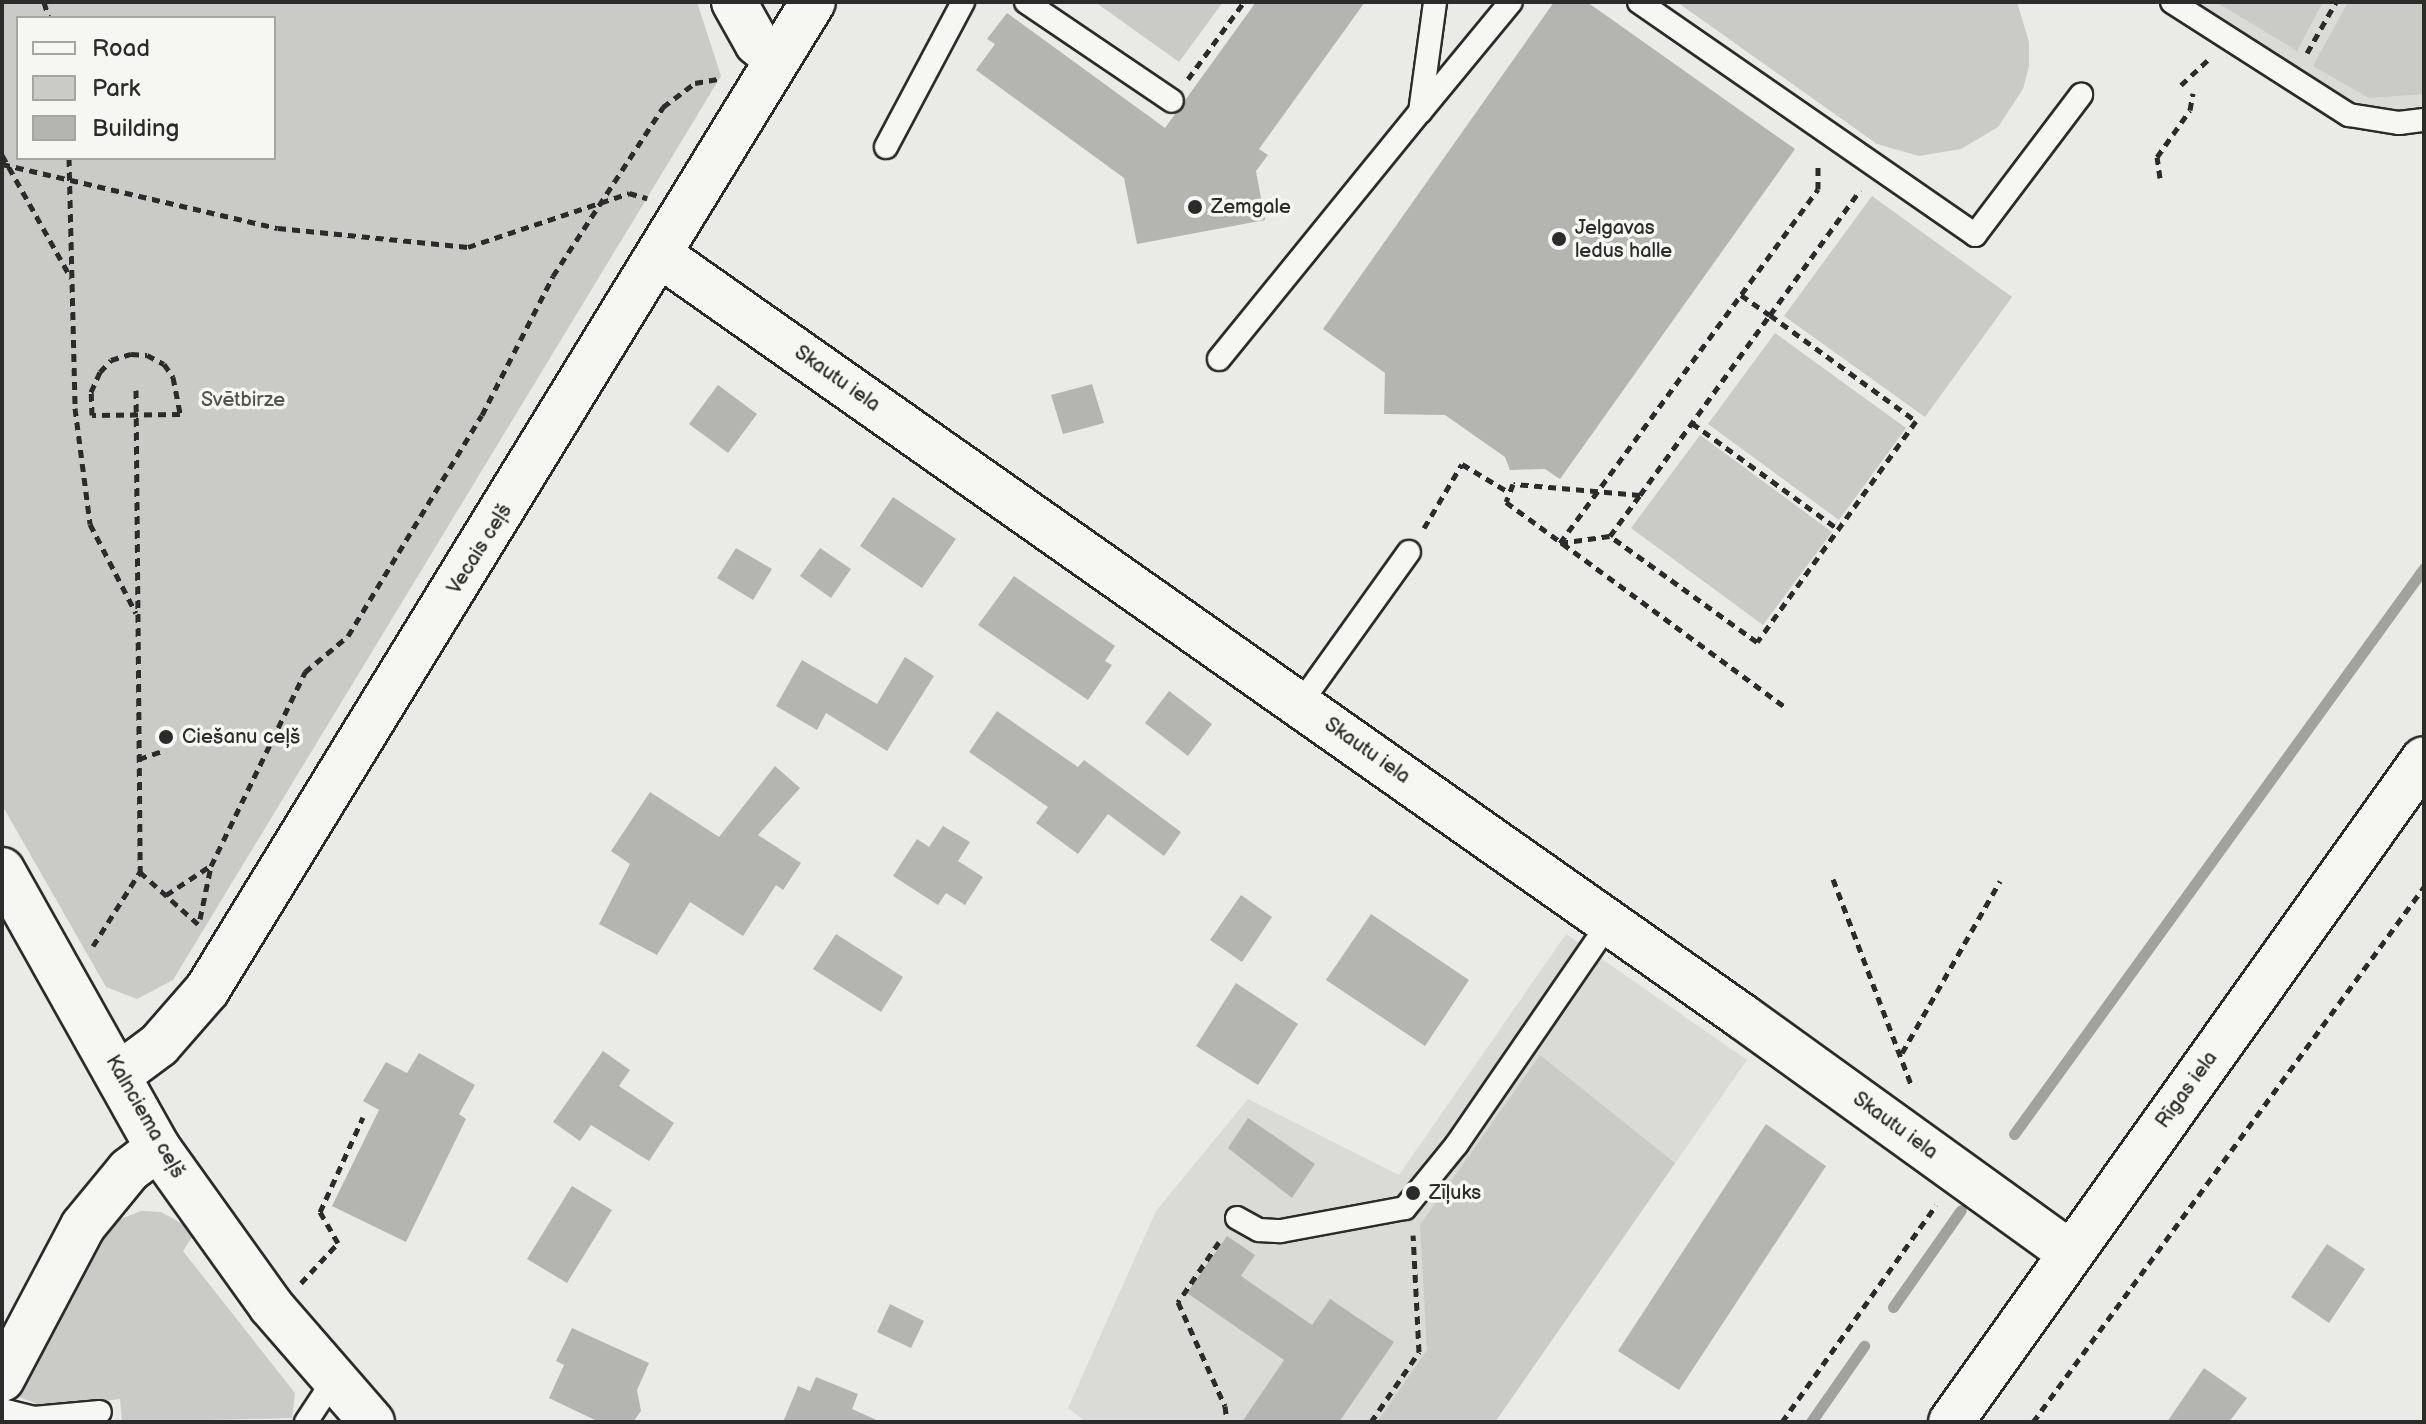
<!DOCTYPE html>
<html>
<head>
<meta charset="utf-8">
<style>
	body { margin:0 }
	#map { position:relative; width:2426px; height:1424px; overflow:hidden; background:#eaeae6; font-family:"Balsamiq Sans",sans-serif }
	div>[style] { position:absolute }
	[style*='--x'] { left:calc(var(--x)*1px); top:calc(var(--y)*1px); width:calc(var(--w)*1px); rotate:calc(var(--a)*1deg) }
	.built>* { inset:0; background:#dadad6 }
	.green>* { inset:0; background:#cacac7 }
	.stream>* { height:11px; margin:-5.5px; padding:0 5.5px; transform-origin:5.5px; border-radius:5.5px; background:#a1a19e }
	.building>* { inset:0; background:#b4b4b1 }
	.path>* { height:5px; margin-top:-2.5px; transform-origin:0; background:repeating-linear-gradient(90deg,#2b2b2b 0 8px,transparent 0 14px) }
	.roads { filter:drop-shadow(2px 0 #2b2b2b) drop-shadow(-2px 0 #2b2b2b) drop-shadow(0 2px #2b2b2b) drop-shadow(0 -2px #2b2b2b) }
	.lane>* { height:22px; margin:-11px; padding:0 11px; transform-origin:11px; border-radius:11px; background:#f6f6f2 }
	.street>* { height:44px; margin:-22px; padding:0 22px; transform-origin:22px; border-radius:22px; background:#f6f6f2 }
	.secondary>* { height:44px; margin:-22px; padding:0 22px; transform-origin:22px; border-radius:22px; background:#f6f6f2 }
	.primary>* { height:44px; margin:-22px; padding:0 22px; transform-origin:22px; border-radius:22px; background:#f6f6f2 }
	.dots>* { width:22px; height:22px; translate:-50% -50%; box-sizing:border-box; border:4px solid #f6f6f2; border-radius:50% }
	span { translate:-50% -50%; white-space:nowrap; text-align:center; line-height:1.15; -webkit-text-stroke:7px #f6f6f2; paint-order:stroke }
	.poi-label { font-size:20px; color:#2b2b2b }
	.left { translate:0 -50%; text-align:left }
	.street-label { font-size:20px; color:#2b2b2b }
	.park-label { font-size:20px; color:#535352 }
	.frame { position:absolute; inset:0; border:4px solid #2b2b2b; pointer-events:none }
	.legend { position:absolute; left:16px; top:16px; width:260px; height:144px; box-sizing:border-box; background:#f6f6f2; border:2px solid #a5a5a2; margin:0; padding:10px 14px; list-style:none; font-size:24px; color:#2b2b2b }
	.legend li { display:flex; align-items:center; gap:16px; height:40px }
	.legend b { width:40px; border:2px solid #a5a5a2 }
</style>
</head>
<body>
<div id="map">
	<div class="built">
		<div style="clip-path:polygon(2176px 2px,2424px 2px,2424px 120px,2374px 121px)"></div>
		<div style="clip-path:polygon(1566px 934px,1747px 1060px,1495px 1422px,1086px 1422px,1068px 1408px,1156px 1211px,1248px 1099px,1399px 1175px)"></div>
	</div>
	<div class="green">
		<div style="clip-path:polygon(evenodd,2px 2px,697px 2px,721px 76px,173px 980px,137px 999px,106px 987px,2px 805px,2px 2px,274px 18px,274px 158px,18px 158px,18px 18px,274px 18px)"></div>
		<div style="clip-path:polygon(1095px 2px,1223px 2px,1179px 62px)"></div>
		<div style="clip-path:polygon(1677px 2px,2017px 2px,2029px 42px,2029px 66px,2023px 89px,1998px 127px,1961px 149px,1919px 156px,1877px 144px)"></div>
		<div style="clip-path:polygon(2216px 2px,2323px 2px,2297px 51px)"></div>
		<div style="clip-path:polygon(2348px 2px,2424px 2px,2424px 94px,2369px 98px,2313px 66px)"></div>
		<div style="clip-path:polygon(1872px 196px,2012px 297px,1925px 417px,1784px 316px)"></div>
		<div style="clip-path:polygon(1775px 333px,1906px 428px,1839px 520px,1708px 424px)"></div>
		<div style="clip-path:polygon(1700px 435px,1832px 532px,1763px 625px,1631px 528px)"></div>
		<div style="clip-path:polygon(1540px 1055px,1675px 1163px,1495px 1422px,1377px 1422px,1427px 1350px,1420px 1225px)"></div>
		<div style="clip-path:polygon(141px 1211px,161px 1212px,181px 1223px,192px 1237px,183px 1251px,295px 1393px,292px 1418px,122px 1422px,120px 1399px,47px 1408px,19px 1397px,96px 1241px,118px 1220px)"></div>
	</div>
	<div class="stream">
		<div style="--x:2014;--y:1134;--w:699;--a:-54.08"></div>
		<div style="--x:1893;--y:1307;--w:118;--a:-55"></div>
		<div style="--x:1811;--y:1422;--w:93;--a:-55.1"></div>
	</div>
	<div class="building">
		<div style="clip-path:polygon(1256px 2px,1365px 2px,1259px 149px,1268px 155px,1256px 171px,1265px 220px,1137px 244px,1124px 178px,976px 70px,995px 44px,987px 39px,1007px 13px,1165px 128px)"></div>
		<div style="clip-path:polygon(1554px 2px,1587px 2px,1795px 149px,1560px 479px,1545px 469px,1510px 470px,1505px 457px,1445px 415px,1384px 414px,1385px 373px,1323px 329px)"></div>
		<div style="clip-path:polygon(1092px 384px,1104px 423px,1063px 434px,1051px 395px)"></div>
		<div style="clip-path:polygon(718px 385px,757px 414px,728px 453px,689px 424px)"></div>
		<div style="clip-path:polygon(893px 497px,956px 539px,922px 588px,860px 546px)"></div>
		<div style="clip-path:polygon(736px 548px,772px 569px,753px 600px,717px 578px)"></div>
		<div style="clip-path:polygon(820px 548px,851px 569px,831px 598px,800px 576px)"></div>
		<div style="clip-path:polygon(1014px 576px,1115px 646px,1105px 661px,1112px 665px,1088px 700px,978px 625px)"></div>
		<div style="clip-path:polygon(905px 657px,934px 676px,887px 751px,826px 713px,817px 730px,776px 706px,802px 660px,877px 704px)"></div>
		<div style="clip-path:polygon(1169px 691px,1212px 724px,1188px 756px,1145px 723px)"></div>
		<div style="clip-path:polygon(997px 711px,1078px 767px,1084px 760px,1181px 832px,1164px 856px,1108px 814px,1078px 854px,1036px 823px,1048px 807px,969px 752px)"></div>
		<div style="clip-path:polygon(775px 766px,800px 788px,758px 835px,801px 863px,783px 890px,776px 885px,743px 936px,690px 902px,657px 955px,599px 924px,630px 864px,611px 851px,650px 792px,719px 837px)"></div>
		<div style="clip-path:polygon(943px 826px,970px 842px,958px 861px,983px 877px,965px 905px,946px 893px,938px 905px,893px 876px,917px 839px,929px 847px)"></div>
		<div style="clip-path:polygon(1241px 895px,1272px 917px,1242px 962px,1210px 940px)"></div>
		<div style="clip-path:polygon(1371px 914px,1469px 980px,1425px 1046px,1326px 980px)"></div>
		<div style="clip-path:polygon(836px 934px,903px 977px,881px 1012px,813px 969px)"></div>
		<div style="clip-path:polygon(1236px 983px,1298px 1024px,1258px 1085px,1196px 1046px)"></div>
		<div style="clip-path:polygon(603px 1051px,630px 1070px,619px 1086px,674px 1123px,649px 1161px,591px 1125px,580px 1141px,553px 1122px)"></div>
		<div style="clip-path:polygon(419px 1053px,475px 1085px,459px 1114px,466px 1119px,406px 1242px,332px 1206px,379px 1110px,363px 1101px,386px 1062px,407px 1073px)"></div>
		<div style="clip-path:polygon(1248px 1118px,1315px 1164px,1292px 1198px,1228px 1148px)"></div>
		<div style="clip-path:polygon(1766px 1124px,1826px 1166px,1679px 1390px,1618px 1351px)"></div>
		<div style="clip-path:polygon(572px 1186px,612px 1210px,567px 1283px,527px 1259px)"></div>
		<div style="clip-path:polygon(1227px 1236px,1255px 1255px,1241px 1276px,1312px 1325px,1330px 1299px,1394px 1342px,1339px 1422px,1242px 1422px,1284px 1360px,1187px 1293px)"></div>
		<div style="clip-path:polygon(2327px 1244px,2365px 1269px,2329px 1323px,2291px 1297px)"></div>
		<div style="clip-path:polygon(890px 1304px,924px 1321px,911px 1348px,877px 1332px)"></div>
		<div style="clip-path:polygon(572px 1328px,649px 1363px,637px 1390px,641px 1411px,633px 1422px,599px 1422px,549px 1398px,564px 1365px,556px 1361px)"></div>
		<div style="clip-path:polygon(2204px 1368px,2247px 1398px,2229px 1422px,2167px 1422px)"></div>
		<div style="clip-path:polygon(816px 1377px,858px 1394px,852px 1409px,881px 1422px,783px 1422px,798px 1386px,810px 1391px)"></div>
	</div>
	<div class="path">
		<div style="--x:44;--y:2;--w:17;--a:73"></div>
		<div style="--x:2307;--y:53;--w:59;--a:-60.4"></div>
		<div style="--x:1188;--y:79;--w:95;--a:-54"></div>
		<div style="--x:2181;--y:85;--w:40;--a:-43"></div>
		<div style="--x:2;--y:155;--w:141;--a:60.7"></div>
		<div style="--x:69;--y:158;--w:250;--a:88.6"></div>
		<div style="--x:75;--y:408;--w:117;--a:82.6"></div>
		<div style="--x:90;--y:524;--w:100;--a:62.7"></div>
		<div style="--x:2;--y:164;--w:283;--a:13.1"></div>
		<div style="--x:278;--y:228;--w:191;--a:5.7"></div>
		<div style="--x:468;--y:247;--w:170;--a:-18.5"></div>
		<div style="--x:629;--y:193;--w:19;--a:16"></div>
		<div style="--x:2160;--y:178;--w:21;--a:-98"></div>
		<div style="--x:2157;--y:157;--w:57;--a:-54.9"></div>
		<div style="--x:2190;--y:110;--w:17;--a:-80"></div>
		<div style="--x:1741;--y:295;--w:35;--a:35"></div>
		<div style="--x:1770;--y:315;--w:180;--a:36"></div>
		<div style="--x:1916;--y:421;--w:272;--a:125.7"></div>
		<div style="--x:1757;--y:642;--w:181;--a:-144.2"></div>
		<div style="--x:1610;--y:536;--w:51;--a:-53.8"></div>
		<div style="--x:1640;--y:495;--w:222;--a:-54.2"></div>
		<div style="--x:1770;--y:315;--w:154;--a:-54.2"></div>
		<div style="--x:131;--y:354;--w:16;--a:4"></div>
		<div style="--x:147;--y:355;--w:19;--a:28"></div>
		<div style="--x:164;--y:364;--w:16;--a:55"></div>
		<div style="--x:173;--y:377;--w:38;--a:79"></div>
		<div style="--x:180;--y:414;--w:88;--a:179.3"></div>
		<div style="--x:92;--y:415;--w:23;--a:-92"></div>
		<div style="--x:91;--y:392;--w:22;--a:-66"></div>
		<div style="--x:100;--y:372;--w:16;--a:-47"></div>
		<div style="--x:111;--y:360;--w:21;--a:-17"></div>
		<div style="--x:136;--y:390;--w:482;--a:89.5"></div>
		<div style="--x:140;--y:872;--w:79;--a:41.9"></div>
		<div style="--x:1692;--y:423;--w:180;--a:36"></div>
		<div style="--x:1640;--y:495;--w:127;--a:-175"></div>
		<div style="--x:1513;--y:484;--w:19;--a:111"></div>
		<div style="--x:1506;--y:502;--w:346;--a:36.3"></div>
		<div style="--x:1424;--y:528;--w:74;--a:-59.3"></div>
		<div style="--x:1462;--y:464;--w:52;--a:31"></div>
		<div style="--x:1560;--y:543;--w:438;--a:-53.9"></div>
		<div style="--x:1818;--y:189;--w:25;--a:-90"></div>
		<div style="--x:1560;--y:543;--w:50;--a:-8"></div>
		<div style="--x:139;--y:759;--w:28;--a:-19"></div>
		<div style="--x:1833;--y:879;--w:219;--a:69.2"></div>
		<div style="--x:166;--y:895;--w:53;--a:-33.4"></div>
		<div style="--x:200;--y:919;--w:54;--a:-78.3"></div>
		<div style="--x:211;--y:866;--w:216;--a:-64.1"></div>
		<div style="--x:305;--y:672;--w:56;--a:-39.9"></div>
		<div style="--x:348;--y:636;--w:258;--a:-58.8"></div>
		<div style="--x:482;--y:415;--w:156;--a:-62.9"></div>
		<div style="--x:553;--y:276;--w:202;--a:-56.9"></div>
		<div style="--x:663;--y:107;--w:40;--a:-37"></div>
		<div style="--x:695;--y:83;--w:23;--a:-10"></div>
		<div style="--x:93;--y:946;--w:88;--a:-57.6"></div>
		<div style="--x:1902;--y:1053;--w:198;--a:-60.3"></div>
		<div style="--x:1219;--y:1242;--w:73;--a:124.3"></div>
		<div style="--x:1178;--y:1302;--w:114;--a:65.7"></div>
		<div style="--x:1225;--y:1406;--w:16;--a:83"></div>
		<div style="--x:301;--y:1283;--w:54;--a:-47.2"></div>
		<div style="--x:338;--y:1243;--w:36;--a:-120"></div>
		<div style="--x:320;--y:1212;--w:104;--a:-65.6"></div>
		<div style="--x:1371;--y:1422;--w:85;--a:-55.6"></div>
		<div style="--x:1419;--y:1352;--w:117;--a:-92.9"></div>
		<div style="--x:1782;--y:1422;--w:266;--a:-54.6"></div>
		<div style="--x:2033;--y:1422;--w:663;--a:-53.84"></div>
	</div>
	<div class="roads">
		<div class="lane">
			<div style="--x:1026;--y:2;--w:176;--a:34.1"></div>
			<div style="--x:1639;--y:2;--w:409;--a:34.7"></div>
			<div style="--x:1975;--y:235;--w:176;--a:-52.9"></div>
			<div style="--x:2172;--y:2;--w:210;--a:32.6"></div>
			<div style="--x:2349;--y:115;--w:51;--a:9.1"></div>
			<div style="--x:2399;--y:123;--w:25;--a:-7"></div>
			<div style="--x:1421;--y:111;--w:141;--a:-50.5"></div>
			<div style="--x:886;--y:147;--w:164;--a:-62"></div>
			<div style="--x:1219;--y:359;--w:318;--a:-50.9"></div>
			<div style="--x:1420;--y:112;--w:111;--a:-82.2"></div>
			<div style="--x:1300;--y:704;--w:187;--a:-54.4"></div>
			<div style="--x:1237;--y:1218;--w:25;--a:29"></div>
			<div style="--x:1259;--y:1230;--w:22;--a:3"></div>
			<div style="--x:1281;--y:1231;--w:126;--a:-10.5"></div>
			<div style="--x:1405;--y:1208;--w:82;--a:-50.9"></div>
			<div style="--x:1457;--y:1144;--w:268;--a:-55.5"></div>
			<div style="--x:2;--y:1410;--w:33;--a:14"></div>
			<div style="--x:34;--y:1418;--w:66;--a:-5.2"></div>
			<div style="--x:306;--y:1422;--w:49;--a:-56.6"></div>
		</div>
		<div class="street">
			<div style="--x:734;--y:2;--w:47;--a:60.7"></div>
			<div style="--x:757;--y:43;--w:26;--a:40"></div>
			<div style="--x:660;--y:255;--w:1324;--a:35.13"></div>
			<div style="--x:1743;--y:1017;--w:403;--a:35.8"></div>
			<div style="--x:120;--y:1074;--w:49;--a:-36.6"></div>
			<div style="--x:159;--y:1045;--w:73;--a:-48.9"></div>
			<div style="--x:207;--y:990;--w:1159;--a:-58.48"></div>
			<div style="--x:2;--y:1379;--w:173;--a:-62.1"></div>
			<div style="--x:83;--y:1226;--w:72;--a:-50.6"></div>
			<div style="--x:129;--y:1170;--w:36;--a:-37"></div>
		</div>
		<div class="secondary">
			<div style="--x:2;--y:870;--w:319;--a:60.7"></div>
			<div style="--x:158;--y:1148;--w:194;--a:54.4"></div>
			<div style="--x:271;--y:1306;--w:154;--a:49"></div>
		</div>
		<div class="primary">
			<div style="--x:1951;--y:1422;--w:814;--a:-54.5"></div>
		</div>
	</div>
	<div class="dots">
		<div style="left:1195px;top:207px;background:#2b2b2b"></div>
		<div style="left:1559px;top:239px;background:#2b2b2b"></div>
		<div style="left:166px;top:737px;background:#2b2b2b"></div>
		<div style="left:1413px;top:1193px;background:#2b2b2b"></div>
	</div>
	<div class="poi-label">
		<span class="left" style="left:1211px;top:207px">Zemgale</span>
		<span class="left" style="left:1575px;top:240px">Jelgavas<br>ledus halle</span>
		<span class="left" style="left:182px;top:737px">Ciešanu ceļš</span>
		<span class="left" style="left:1429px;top:1193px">Zīļuks</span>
	</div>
	<div class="street-label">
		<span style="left:837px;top:379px;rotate:35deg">Skautu iela</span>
		<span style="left:480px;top:549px;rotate:-58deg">Vecais ceļš</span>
		<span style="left:1367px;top:751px;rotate:35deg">Skautu iela</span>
		<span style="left:2187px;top:1090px;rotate:-54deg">Rīgas iela</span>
		<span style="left:145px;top:1117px;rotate:60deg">Kalnciema ceļš</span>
		<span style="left:1895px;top:1126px;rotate:36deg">Skautu iela</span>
	</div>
	<div class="park-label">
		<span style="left:243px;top:400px">Svētbirze</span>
	</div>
	<div class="frame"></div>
	<ul class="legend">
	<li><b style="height:10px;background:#f6f6f2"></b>Road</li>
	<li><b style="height:22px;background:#cacac7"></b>Park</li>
	<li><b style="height:22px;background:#b4b4b1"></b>Building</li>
	</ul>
</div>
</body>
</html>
